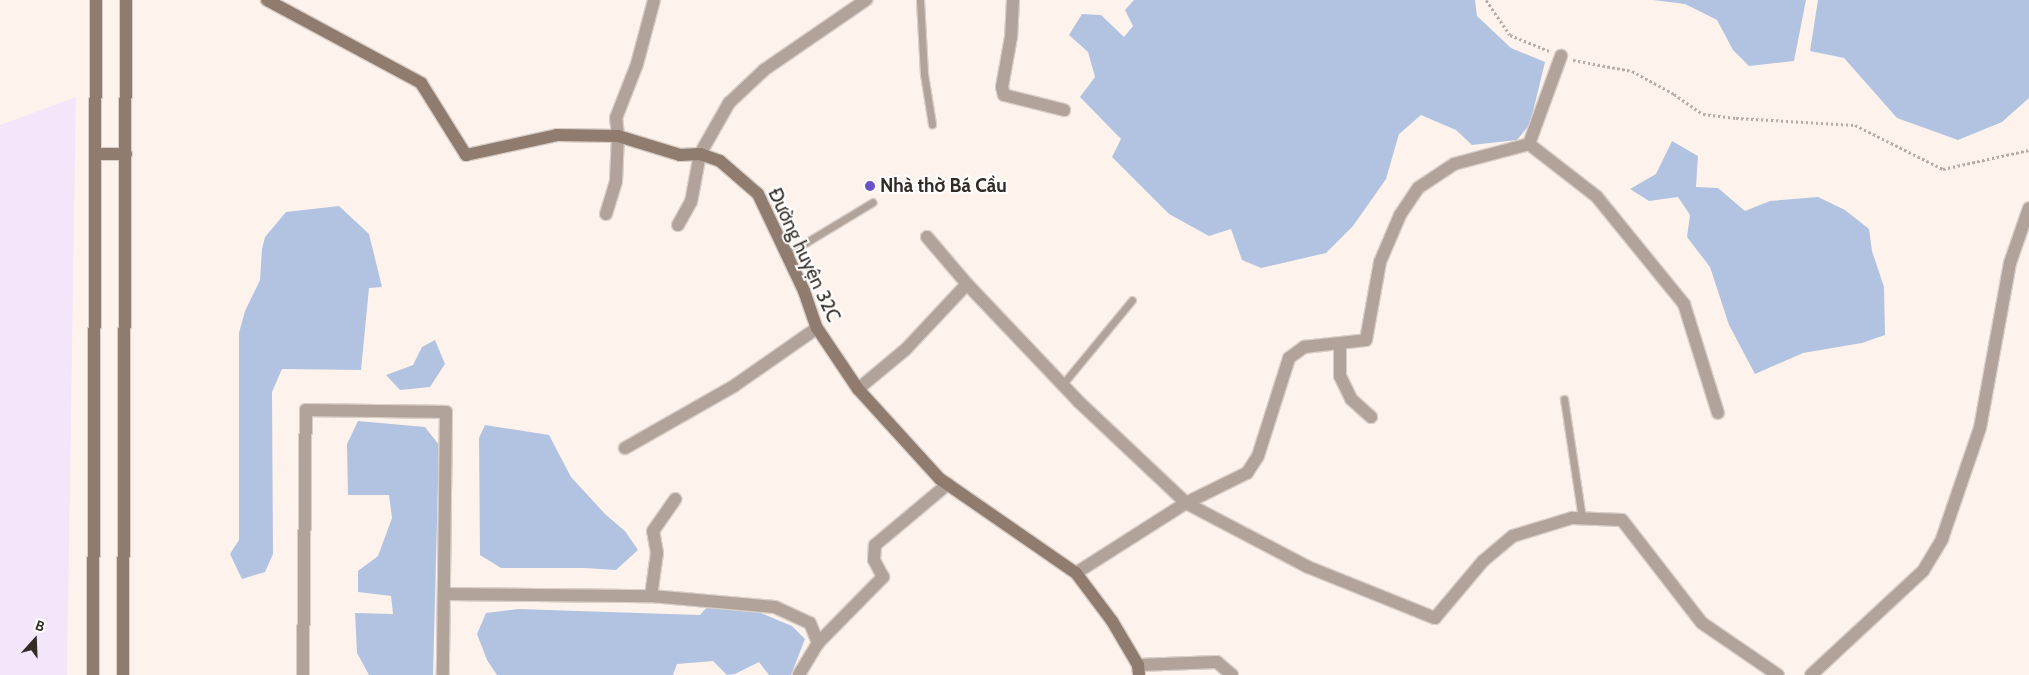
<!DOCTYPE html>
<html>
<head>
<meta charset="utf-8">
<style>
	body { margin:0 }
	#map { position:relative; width:2029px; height:675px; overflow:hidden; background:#fef3ec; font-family:Cabin,sans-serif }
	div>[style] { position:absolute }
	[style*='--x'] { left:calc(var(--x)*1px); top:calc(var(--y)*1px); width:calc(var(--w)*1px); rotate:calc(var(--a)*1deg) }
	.industrial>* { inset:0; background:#f4e6fa }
	.water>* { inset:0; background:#b1c3e0 }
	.path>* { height:3px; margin-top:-1.5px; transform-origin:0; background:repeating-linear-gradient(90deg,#b7ada7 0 2.5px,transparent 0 5px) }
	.roads { filter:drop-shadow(1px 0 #d9cfc8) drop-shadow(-1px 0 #d9cfc8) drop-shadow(0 1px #d9cfc8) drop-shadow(0 -1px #d9cfc8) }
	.lane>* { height:7px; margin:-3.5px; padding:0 3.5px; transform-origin:3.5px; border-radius:3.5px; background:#b1a39a }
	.street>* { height:12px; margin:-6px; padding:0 6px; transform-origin:6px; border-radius:6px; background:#b1a39a }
	.secondary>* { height:12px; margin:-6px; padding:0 6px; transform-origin:6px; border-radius:6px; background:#907c6f }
	.dots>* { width:14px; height:14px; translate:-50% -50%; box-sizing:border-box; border:2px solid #fff; border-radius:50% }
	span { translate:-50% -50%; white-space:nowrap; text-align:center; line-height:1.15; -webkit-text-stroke:4px #fff; paint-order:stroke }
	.poi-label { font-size:19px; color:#322b26; font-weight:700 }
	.left { translate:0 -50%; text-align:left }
	.street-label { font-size:19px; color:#322b26 }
	.north { position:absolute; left:10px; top:615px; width:50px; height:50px; -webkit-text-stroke:4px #fff; paint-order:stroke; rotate:20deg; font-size:14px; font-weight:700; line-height:20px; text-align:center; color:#322b26 }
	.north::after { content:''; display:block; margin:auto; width:18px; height:22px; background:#322b26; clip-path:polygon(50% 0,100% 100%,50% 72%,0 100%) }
</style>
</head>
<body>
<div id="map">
	<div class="industrial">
		<div style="clip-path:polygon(76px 97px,67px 675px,0 675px,0 125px)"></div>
	</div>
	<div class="water">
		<div style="clip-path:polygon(1134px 0,1475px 0,1477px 16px,1511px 48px,1545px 62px,1530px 124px,1517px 140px,1472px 145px,1456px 130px,1421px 115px,1399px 134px,1386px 179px,1353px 226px,1326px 253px,1261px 268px,1242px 260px,1231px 229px,1209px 236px,1169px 214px,1112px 157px,1121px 139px,1080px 97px,1095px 77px,1088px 52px,1069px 35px,1082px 14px,1101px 15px,1124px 37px,1133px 26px,1125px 10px)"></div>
		<div style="clip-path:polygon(1653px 0,1806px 0,1794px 61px,1749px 66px,1733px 50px,1717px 20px,1685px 4px)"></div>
		<div style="clip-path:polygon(1818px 0,2029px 0,2029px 98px,2002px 122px,1958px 140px,1897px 118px,1844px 58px,1810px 51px)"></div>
		<div style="clip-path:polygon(1672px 141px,1698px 156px,1696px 187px,1718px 188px,1745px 211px,1770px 201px,1818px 197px,1845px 210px,1869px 229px,1872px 251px,1884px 287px,1885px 335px,1862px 343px,1803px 353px,1755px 374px,1729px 325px,1710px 267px,1687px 237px,1690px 215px,1678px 197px,1649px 201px,1630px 189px,1656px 174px)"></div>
		<div style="clip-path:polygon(339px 206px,369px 234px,382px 287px,369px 288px,361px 370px,282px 369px,272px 392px,273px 554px,265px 572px,242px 579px,230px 554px,239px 540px,239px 333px,245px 311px,260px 280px,262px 249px,265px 237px,286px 212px)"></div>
		<div style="clip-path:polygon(435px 340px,445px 364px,430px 387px,400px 390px,386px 375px,413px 365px,422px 347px)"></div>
		<div style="clip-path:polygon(358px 421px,425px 427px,439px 445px,433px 675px,369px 675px,357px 653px,355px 613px,393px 614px,391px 596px,358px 592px,358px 571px,378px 556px,392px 518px,389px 495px,348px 495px,347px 444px)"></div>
		<div style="clip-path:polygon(485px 425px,549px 435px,571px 477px,606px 515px,625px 531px,638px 550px,616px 570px,584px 568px,501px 568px,480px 555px,479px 438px)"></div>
		<div style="clip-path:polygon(708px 606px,744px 606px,792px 626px,805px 639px,791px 675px,769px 675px,759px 662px,735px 674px,727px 675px,713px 661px,677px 664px,673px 675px,497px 675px,487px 660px,477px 634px,486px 613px,518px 609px,700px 615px)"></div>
	</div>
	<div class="path">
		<div style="--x:1486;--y:0;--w:42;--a:55.6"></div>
		<div style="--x:1510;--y:35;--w:42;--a:22.3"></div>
		<div style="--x:1573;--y:60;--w:60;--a:10.6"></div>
		<div style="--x:1632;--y:71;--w:48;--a:28.7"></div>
		<div style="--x:1674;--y:94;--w:35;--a:35"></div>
		<div style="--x:1703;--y:114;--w:33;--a:7"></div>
		<div style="--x:1736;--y:118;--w:119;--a:3.4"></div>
		<div style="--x:1855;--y:125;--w:98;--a:26.6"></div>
		<div style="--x:1943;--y:169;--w:88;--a:-12.5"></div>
	</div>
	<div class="roads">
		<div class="lane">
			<div style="--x:920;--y:0;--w:74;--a:86.9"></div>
			<div style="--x:924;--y:74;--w:51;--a:80.9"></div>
			<div style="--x:787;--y:254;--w:100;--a:-31.2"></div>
			<div style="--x:1062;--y:385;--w:110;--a:-50.5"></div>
			<div style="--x:1564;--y:399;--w:120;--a:81.4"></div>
		</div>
		<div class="street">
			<div style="--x:1013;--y:0;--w:37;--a:93"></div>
			<div style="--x:1011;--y:37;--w:51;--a:100.2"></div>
			<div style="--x:1002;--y:87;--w:8;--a:76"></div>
			<div style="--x:1004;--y:95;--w:62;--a:14"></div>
			<div style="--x:1529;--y:144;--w:86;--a:37.9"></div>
			<div style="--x:1597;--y:197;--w:138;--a:50.9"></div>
			<div style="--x:1684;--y:304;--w:114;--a:72.7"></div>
			<div style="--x:1529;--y:144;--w:94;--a:-70"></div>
			<div style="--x:606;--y:214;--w:34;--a:-73"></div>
			<div style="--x:616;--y:181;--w:45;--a:-87.5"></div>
			<div style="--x:618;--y:136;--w:18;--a:-96"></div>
			<div style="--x:616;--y:118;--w:58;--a:-68.7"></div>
			<div style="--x:637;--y:64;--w:66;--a:-75.1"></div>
			<div style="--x:678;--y:225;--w:26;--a:-61"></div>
			<div style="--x:691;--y:202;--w:49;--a:-79.4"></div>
			<div style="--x:700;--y:154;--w:59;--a:-60.4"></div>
			<div style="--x:729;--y:103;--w:48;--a:-43.3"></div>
			<div style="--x:764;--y:70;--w:124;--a:-34.5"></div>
			<div style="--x:927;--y:237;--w:62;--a:49.6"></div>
			<div style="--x:967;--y:284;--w:163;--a:46.5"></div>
			<div style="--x:1079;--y:402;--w:147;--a:43.3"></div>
			<div style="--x:1186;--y:503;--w:138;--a:27.7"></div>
			<div style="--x:1308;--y:567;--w:137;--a:21.9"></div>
			<div style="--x:1435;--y:618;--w:75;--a:-49.9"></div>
			<div style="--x:1483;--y:561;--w:39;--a:-40"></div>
			<div style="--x:1513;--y:536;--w:62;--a:-17"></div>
			<div style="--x:1572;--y:518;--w:50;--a:2.3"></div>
			<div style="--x:1622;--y:520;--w:130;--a:52.2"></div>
			<div style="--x:1702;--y:623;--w:92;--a:34.4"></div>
			<div style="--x:1340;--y:345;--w:31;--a:90"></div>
			<div style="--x:1340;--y:376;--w:25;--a:64"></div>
			<div style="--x:1351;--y:399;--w:27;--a:42"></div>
			<div style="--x:858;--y:389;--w:62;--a:-39.8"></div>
			<div style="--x:906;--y:349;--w:89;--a:-46.8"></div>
			<div style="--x:625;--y:448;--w:125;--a:-29.6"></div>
			<div style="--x:734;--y:386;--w:101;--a:-34.9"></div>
			<div style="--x:1076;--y:573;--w:130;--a:-32.5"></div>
			<div style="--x:1186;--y:503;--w:68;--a:-26.2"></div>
			<div style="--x:1247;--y:473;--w:20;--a:-57"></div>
			<div style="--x:1258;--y:456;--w:103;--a:-72.4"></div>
			<div style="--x:1289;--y:358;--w:19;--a:-36"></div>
			<div style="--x:1304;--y:347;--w:62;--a:-6.4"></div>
			<div style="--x:1366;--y:340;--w:79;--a:-79.8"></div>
			<div style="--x:1380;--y:262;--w:51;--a:-66.9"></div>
			<div style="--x:1400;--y:215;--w:32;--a:-56"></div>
			<div style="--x:1418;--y:188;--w:43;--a:-33.7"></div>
			<div style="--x:1454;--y:164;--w:78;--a:-14.9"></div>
			<div style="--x:444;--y:594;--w:207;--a:0.6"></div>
			<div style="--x:651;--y:596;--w:124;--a:5.1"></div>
			<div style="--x:775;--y:607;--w:38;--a:25"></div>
			<div style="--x:810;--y:623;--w:22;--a:68"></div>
			<div style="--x:818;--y:643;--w:37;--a:121"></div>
			<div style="--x:651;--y:596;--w:43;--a:-82.1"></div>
			<div style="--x:657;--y:553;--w:22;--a:-100"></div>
			<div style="--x:653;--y:531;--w:39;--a:-55"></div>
			<div style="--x:818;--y:643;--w:93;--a:-45.4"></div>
			<div style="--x:883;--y:577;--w:19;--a:-118"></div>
			<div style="--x:874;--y:560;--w:15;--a:-86"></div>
			<div style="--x:875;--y:545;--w:95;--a:-39.9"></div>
			<div style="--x:1138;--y:665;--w:79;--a:-2.2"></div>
			<div style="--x:1217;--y:662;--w:20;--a:41"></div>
			<div style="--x:303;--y:675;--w:265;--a:-89.4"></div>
			<div style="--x:306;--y:410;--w:140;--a:0.8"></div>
			<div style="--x:446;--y:412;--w:263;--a:90.7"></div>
			<div style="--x:1811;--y:675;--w:153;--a:-42.9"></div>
			<div style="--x:1923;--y:571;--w:37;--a:-59"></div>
			<div style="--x:1942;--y:539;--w:117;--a:-71.1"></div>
			<div style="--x:1980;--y:428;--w:168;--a:-79.7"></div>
			<div style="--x:2010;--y:263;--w:58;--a:-70.9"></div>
		</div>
		<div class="secondary">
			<div style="--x:267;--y:0;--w:175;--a:28.3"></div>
			<div style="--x:421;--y:83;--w:85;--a:58"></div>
			<div style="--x:466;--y:155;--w:93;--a:-12.4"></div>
			<div style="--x:557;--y:135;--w:61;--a:0.9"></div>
			<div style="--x:618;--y:136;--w:65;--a:17"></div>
			<div style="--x:680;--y:155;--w:20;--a:-3"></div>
			<div style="--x:700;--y:154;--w:21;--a:19"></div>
			<div style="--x:720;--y:161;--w:50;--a:41"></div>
			<div style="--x:758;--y:194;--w:107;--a:64.6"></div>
			<div style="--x:804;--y:291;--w:39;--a:71"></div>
			<div style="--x:817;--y:328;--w:73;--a:56.1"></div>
			<div style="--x:858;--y:389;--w:122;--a:47.7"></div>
			<div style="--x:940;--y:479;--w:165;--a:34.7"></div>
			<div style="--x:1076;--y:573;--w:60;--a:53.1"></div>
			<div style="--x:1112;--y:621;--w:51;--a:59.4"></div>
			<div style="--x:1138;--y:665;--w:10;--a:84"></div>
			<div style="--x:96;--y:154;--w:30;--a:0"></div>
			<div style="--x:93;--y:675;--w:675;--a:-89.75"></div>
			<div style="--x:123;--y:675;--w:675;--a:-89.75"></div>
		</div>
	</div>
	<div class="dots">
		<div style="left:870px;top:186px;background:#6b51ca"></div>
	</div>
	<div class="poi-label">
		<span class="left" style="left:880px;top:186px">Nhà thờ Bá Cầu</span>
	</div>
	<div class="street-label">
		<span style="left:804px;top:255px;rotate:65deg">Đường huyện 32C</span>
	</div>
	<div class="north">B</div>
</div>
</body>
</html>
